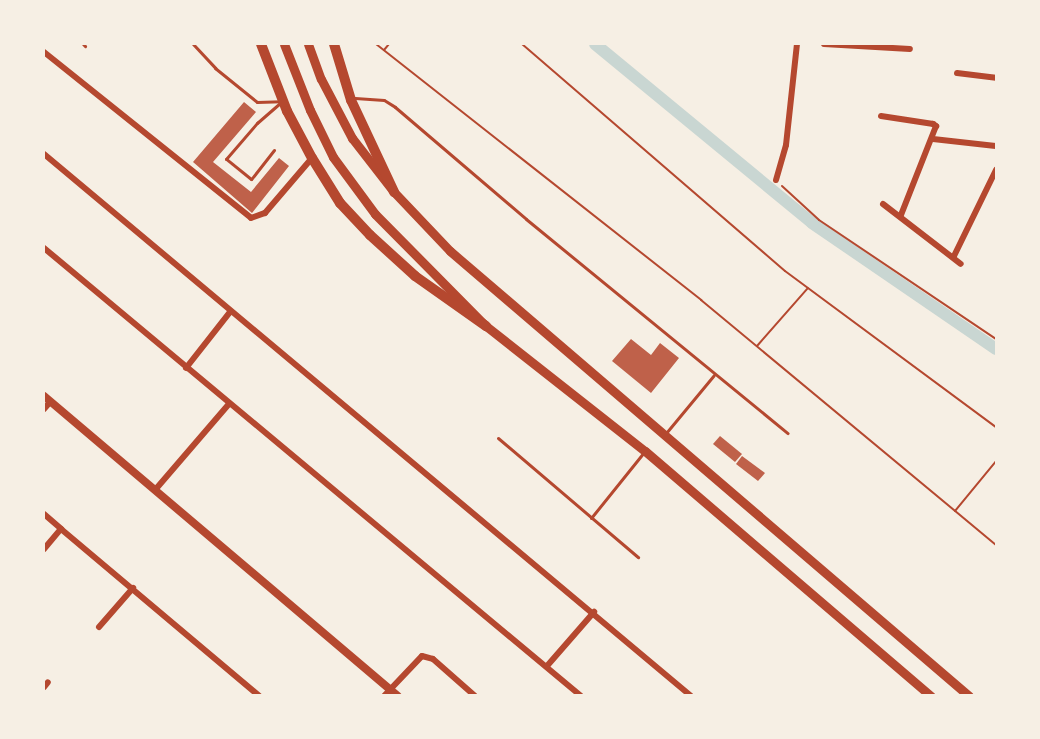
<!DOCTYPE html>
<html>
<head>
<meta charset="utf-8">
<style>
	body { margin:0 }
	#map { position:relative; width:1040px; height:739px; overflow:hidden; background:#f6efe4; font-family:"Source Sans 3",sans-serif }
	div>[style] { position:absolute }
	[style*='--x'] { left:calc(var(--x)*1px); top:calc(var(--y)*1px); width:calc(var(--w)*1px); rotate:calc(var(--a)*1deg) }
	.canal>* { height:12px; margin:-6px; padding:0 6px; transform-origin:6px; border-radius:6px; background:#c9d6d2 }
	.building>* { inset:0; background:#bf614a }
	.path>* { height:2px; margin:-1px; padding:0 1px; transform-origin:1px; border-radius:1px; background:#b5482f }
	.service>* { height:3px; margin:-1.5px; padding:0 1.5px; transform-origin:1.5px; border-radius:1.5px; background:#b5482f }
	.minor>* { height:6px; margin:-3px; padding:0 3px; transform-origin:3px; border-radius:3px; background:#b5482f }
	.tertiary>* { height:8px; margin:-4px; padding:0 4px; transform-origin:4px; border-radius:4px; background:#b5482f }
	.secondary>* { height:9px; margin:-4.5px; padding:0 4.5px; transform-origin:4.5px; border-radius:4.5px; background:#b5482f }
	.primary>* { height:10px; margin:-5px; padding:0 5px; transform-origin:5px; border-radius:5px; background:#b5482f }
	span { translate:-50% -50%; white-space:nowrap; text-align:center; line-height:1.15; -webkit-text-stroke:5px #f6efe4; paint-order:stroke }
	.frame { position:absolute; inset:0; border:45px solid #f6efe4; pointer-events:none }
</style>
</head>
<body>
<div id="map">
	<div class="canal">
		<div style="--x:595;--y:44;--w:281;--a:39.5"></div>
		<div style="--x:812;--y:223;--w:223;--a:34.4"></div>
	</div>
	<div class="building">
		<div style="clip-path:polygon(244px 102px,256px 112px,213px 162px,251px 192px,279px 158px,289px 166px,252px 213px,193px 162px)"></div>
		<div style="clip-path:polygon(631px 339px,651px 355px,660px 343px,679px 358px,651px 393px,612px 361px)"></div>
		<div style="clip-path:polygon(720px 436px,742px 454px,735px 462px,713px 444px)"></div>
		<div style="clip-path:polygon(742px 456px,765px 473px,758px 481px,736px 464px)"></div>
	</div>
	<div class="path">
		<div style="--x:376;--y:44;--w:414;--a:38.2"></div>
		<div style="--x:701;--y:300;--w:383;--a:39.7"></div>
		<div style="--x:522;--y:44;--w:347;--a:40.8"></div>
		<div style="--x:785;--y:271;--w:262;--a:36.5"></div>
		<div style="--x:384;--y:50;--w:8;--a:-50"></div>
		<div style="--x:782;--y:186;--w:50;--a:42.6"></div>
		<div style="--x:819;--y:220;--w:213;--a:33.9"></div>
		<div style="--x:757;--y:346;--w:77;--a:-48.7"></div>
		<div style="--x:955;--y:511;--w:65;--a:-50.6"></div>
	</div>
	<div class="service">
		<div style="--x:83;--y:44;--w:3;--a:45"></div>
		<div style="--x:193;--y:44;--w:33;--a:47"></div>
		<div style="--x:215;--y:68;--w:54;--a:39"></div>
		<div style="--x:257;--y:102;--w:24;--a:-2"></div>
		<div style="--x:355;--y:98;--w:29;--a:4"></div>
		<div style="--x:384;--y:100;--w:13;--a:32"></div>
		<div style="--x:395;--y:107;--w:172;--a:40.5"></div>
		<div style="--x:526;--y:219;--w:338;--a:39.3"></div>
		<div style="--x:274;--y:150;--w:37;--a:128"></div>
		<div style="--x:251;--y:179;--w:32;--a:-141"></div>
		<div style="--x:226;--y:159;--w:48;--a:-49.3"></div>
		<div style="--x:257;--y:123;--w:32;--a:-41"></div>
		<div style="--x:666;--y:433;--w:75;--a:-50.4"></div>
		<div style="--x:498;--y:438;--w:184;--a:40.4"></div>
		<div style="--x:591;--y:518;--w:85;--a:-51.2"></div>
	</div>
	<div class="minor">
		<div style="--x:824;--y:44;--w:86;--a:3.3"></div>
		<div style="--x:44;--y:52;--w:265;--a:38.7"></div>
		<div style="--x:251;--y:218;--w:15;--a:-20"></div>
		<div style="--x:265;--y:213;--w:72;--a:-49.5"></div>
		<div style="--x:957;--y:73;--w:39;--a:7"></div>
		<div style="--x:881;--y:116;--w:53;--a:8.7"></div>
		<div style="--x:933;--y:124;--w:4;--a:34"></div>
		<div style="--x:936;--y:126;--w:96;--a:111.5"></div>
		<div style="--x:933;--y:139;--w:63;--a:6.3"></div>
		<div style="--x:44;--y:154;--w:844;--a:39.95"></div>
		<div style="--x:776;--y:180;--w:36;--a:-74"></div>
		<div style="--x:786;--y:145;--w:102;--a:-83.8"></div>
		<div style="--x:883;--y:204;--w:98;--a:37.6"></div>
		<div style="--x:44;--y:248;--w:699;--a:39.84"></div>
		<div style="--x:954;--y:256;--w:96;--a:-64"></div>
		<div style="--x:186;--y:368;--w:71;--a:-51.8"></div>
		<div style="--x:44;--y:409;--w:9;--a:-49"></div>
		<div style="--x:155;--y:490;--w:113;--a:-49.3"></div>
		<div style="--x:44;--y:514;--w:23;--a:41"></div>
		<div style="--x:44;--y:549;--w:26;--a:-50"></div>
		<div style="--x:61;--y:529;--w:259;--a:40.1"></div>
		<div style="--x:99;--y:627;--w:52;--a:-48.9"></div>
		<div style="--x:547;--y:666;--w:72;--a:-49"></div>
		<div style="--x:44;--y:687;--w:6;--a:-51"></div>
		<div style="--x:384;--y:696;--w:55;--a:-46.5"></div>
		<div style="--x:422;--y:656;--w:11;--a:15"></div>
		<div style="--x:433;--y:659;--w:56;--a:41.4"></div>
	</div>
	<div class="tertiary">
		<div style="--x:44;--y:396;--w:464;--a:40.3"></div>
	</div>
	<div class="secondary">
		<div style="--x:284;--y:44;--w:71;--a:68.5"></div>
		<div style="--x:310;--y:110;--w:52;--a:63.9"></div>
		<div style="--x:333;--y:157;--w:71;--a:53.6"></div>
		<div style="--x:375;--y:214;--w:158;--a:45.3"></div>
		<div style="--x:486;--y:326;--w:202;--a:38.2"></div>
		<div style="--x:645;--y:451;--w:377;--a:40.6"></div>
		<div style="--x:308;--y:44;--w:37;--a:70"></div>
		<div style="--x:321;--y:79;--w:67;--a:62.3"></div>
		<div style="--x:352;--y:138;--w:68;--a:52.1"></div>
		<div style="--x:394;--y:192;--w:81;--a:46.5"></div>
		<div style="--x:450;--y:251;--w:684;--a:40.61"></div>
	</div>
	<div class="primary">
		<div style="--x:261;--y:44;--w:72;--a:68.8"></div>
		<div style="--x:287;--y:111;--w:53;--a:62"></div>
		<div style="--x:312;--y:158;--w:53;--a:58.1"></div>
		<div style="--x:340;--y:203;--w:44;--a:46.8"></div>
		<div style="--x:370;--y:235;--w:61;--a:42.3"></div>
		<div style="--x:415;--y:276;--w:87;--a:35.2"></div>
		<div style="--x:334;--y:44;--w:59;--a:73.1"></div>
		<div style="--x:351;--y:100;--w:102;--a:64.9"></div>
	</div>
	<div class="frame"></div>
</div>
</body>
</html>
